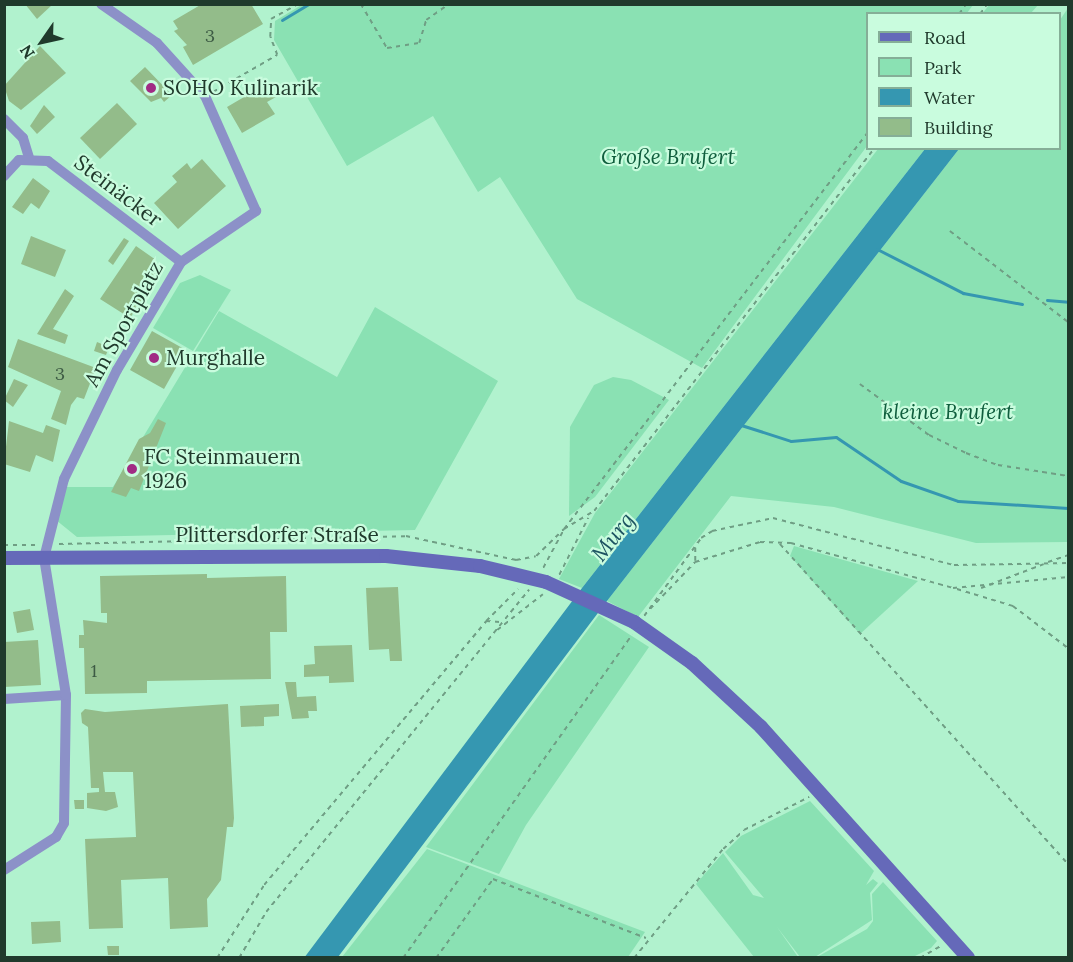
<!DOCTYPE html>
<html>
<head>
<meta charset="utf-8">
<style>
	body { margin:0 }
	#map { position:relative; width:1073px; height:962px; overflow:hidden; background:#b1f2ce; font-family:Lora,serif }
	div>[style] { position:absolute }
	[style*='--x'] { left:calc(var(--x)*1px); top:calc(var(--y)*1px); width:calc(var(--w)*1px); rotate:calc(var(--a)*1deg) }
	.green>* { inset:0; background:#8ae1b3 }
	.water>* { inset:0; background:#3597b1 }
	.stream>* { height:3px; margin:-1.5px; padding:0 1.5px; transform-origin:1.5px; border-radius:1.5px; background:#3597b1 }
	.building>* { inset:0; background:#93bc8a }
	.path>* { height:1.5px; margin-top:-0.75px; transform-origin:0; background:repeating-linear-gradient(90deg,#6f9e84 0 4.5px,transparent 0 9px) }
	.street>* { height:10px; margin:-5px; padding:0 5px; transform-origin:5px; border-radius:5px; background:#8c91c8 }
	.secondary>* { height:14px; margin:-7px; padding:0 7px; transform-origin:7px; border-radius:7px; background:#6569b9 }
	.secondary-bridge>* { height:14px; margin:-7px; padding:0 7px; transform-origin:7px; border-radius:7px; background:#6569b9 }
	.dots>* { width:16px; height:16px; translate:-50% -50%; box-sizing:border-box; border:3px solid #c9fcde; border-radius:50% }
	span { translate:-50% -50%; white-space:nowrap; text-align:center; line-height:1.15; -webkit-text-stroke:4.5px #c9fcde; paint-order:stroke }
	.number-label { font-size:18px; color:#3d5a44 }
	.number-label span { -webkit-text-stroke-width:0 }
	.poi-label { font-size:21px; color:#203a2c }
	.left { translate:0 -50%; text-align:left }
	.park-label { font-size:21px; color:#0f5e3d; font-style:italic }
	.street-label { font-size:21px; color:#203a2c }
	.water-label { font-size:22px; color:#1d5361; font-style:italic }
	.frame { position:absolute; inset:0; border:6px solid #203a2c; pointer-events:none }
	.legend { position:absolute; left:866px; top:12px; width:195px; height:138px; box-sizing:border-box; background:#c9fcde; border:2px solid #85ae97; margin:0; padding:8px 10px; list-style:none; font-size:18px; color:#203a2c }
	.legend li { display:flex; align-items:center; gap:12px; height:30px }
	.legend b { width:30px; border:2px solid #85ae97 }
	.north { position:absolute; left:12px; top:12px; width:60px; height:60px; -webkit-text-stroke:4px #c9fcde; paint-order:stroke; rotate:236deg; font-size:16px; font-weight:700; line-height:24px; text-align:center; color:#203a2c }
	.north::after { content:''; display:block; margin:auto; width:21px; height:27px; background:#203a2c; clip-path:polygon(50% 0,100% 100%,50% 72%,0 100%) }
</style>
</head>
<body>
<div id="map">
	<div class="green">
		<div style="clip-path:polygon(303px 4px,973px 4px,973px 5px,967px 13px,868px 14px,867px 146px,702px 368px,577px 299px,500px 177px,478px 192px,433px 116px,347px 166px,274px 40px,275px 21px)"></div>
		<div style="clip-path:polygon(989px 5px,1038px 5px,1031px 13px,982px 14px)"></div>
		<div style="clip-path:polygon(1068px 8px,1068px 542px,976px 543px,834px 507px,731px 496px,638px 617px,607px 601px,959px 149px,1060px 148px,1060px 20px)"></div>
		<div style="clip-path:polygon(878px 149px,925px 149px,582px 588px,559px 579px,595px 513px)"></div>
		<div style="clip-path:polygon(200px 275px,231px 290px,193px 351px,153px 328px,180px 283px)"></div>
		<div style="clip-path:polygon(375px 307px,498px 381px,415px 530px,77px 537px,56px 520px,66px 487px,113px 487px,219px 311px,337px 377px)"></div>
		<div style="clip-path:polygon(613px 377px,631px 380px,669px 400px,595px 497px,569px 516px,570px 427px,594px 385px)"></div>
		<div style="clip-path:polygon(794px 546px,918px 581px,860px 634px,790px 556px)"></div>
		<div style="clip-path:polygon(599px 615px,649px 647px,526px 825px,499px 874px,426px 847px)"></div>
		<div style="clip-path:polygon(810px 801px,874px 871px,866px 885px,873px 879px,878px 883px,870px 893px,872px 920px,815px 957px,800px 957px,777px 927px,798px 957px,754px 957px,696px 884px,723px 853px,753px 895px,764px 898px,725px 852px,741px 836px)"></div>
		<div style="clip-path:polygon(427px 849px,645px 932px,628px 957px,342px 957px)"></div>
		<div style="clip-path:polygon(883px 882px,937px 941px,931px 948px,913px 957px,817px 957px,867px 929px,873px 921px,872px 894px)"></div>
	</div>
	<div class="water">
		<div style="clip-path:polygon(925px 149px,959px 149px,607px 601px,338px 957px,304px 958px,582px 588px)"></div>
	</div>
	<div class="stream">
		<div style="--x:282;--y:20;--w:31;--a:-31"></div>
		<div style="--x:877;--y:249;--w:97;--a:27.1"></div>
		<div style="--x:963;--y:293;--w:60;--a:10.6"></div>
		<div style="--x:1047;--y:300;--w:21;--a:5"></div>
		<div style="--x:741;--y:425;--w:52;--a:17.7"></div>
		<div style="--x:791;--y:441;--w:45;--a:-5.1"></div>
		<div style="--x:836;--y:437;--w:78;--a:34.1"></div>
		<div style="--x:901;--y:481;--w:60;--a:19.3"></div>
		<div style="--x:958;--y:501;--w:110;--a:3.6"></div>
	</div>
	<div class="building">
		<div style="clip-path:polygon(25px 4px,53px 4px,37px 19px)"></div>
		<div style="clip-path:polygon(202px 4px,251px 4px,263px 24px,193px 65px,183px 47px,187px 45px,174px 31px,178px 29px,173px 21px)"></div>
		<div style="clip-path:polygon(40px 46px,66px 73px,21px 110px,9px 101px,4px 86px)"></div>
		<div style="clip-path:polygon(145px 67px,172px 95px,164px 102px,161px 98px,151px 102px,130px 81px)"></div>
		<div style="clip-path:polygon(268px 83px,276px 97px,267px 102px,275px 114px,242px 133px,227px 107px)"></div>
		<div style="clip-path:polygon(117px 103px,137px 124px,100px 159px,80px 138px)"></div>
		<div style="clip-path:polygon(44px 105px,55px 117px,37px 134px,30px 126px)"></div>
		<div style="clip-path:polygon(202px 159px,226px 186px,178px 229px,154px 203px,177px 182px,172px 176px,187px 163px,191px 169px)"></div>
		<div style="clip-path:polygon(33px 178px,50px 191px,39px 209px,31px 203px,23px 214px,12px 207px)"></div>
		<div style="clip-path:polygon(31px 236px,66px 250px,55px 277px,21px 264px)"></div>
		<div style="clip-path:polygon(124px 238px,129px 241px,113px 265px,108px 261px)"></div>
		<div style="clip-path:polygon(136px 246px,156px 260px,151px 267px,160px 273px,130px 318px,100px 299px)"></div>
		<div style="clip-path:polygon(65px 289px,74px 296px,53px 329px,68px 335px,65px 344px,37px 334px)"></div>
		<div style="clip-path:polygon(152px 331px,186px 350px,164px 389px,130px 370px)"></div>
		<div style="clip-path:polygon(18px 339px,96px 368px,84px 399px,77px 397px,71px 405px,66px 425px,51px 419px,61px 391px,8px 367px)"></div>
		<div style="clip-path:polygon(97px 342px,109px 347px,106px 355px,94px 351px)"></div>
		<div style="clip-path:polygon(14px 379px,28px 385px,13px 407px,4px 400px)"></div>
		<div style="clip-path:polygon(158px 419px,166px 423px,139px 491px,131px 488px,126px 497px,111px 492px,139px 439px,150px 433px)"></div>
		<div style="clip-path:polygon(9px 421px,43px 433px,46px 425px,60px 430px,53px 462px,36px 455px,30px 472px,4px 464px)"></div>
		<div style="clip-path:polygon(207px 574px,207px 578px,286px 576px,287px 632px,270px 632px,271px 679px,147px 681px,147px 693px,85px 694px,84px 648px,79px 648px,79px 635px,84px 635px,83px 620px,107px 623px,107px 613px,101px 613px,100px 576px)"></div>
		<div style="clip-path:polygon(398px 587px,402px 661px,390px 661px,389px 649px,369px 650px,366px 588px)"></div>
		<div style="clip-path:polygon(30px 609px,34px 630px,17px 633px,13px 612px)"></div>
		<div style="clip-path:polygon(38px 640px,41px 685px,4px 687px,4px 642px)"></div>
		<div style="clip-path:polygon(352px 645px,354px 682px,329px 683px,329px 676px,304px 677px,304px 665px,315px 664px,314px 646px)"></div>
		<div style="clip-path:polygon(285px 682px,296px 682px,297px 697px,316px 696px,317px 711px,308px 711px,309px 718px,292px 719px)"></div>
		<div style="clip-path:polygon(228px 704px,234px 818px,233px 827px,227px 827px,221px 880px,207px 899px,208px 927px,170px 929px,168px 878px,121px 880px,123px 928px,89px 929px,85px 839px,136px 837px,133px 772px,103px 772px,105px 792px,115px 792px,118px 807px,106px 811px,87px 808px,87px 793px,99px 792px,99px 788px,91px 788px,88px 727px,82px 723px,81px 713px,85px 709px,105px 712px)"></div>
		<div style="clip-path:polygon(279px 704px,279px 716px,264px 717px,264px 726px,241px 727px,240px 706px)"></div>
		<div style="clip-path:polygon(74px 800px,84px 800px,84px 809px,75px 809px)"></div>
		<div style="clip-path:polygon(60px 921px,61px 942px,32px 944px,31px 922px)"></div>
		<div style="clip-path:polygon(107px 946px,119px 946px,119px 955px,108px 955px)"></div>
	</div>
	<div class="path">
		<div style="--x:361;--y:4;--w:51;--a:59.4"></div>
		<div style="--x:387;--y:48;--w:32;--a:-9"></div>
		<div style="--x:419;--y:43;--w:24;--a:-73"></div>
		<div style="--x:426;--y:20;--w:28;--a:-35"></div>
		<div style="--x:959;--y:14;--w:12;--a:-55"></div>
		<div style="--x:980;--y:14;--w:12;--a:-55"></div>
		<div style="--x:213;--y:92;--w:74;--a:-30"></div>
		<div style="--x:277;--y:55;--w:19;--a:-111"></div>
		<div style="--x:270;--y:37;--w:18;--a:-87"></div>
		<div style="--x:271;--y:19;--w:31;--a:-29"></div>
		<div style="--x:950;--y:231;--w:149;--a:37.6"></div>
		<div style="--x:860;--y:384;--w:86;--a:36.5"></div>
		<div style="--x:929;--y:435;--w:41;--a:25.9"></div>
		<div style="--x:966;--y:453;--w:34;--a:21"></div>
		<div style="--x:998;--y:465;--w:71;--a:8.9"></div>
		<div style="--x:59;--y:544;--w:347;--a:-1.3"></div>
		<div style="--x:406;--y:536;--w:113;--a:12.3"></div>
		<div style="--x:516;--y:560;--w:20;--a:-11"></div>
		<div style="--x:536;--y:556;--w:39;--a:-44"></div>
		<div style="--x:564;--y:529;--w:500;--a:-52.56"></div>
		<div style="--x:780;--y:544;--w:431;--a:48"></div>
		<div style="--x:4;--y:545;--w:33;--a:0"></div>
		<div style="--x:695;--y:561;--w:13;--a:-90"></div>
		<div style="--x:1048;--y:562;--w:21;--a:-19"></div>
		<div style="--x:543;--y:568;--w:44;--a:-61.7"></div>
		<div style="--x:564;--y:529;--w:35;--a:-31"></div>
		<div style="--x:594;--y:511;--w:459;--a:-52.3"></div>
		<div style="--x:559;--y:575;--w:64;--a:-63"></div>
		<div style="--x:981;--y:588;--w:67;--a:-20.9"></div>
		<div style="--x:957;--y:589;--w:59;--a:16.9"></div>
		<div style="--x:1013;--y:606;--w:69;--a:37.4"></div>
		<div style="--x:650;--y:609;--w:65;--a:-46.2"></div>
		<div style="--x:695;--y:562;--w:68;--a:-17.1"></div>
		<div style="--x:760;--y:542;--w:31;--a:2"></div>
		<div style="--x:791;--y:543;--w:168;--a:15.5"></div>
		<div style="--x:953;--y:588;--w:116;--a:-5.5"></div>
		<div style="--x:644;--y:616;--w:97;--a:-53.8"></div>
		<div style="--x:701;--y:538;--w:13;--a:-32"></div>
		<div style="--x:712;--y:531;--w:62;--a:-12"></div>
		<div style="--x:773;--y:518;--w:187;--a:14.6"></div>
		<div style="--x:954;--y:565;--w:114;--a:-1"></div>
		<div style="--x:486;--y:621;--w:14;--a:4"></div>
		<div style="--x:497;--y:630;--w:58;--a:-38"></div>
		<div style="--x:217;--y:958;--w:87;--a:-57.2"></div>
		<div style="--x:264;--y:885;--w:345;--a:-49.9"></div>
		<div style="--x:486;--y:621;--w:45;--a:-45"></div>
		<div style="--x:239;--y:958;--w:53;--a:-59.6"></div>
		<div style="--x:266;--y:912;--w:416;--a:-50.8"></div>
		<div style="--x:403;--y:958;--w:396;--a:-54.7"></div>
		<div style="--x:436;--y:958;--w:97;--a:-54.2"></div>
		<div style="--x:493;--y:879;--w:164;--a:21.1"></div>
		<div style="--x:634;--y:958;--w:141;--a:-50.8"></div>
		<div style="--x:723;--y:849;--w:28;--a:-42"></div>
		<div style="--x:744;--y:830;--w:73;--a:-26.9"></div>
		<div style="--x:920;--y:958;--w:24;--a:-30"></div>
	</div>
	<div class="street">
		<div style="--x:4;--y:119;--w:27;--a:45"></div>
		<div style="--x:23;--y:138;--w:21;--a:73"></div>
		<div style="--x:4;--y:176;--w:22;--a:-47"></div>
		<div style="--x:19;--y:160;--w:29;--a:2"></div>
		<div style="--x:48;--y:161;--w:167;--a:37.2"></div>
		<div style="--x:4;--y:699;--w:62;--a:-3.7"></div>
		<div style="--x:4;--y:870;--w:62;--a:-32.4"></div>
		<div style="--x:56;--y:837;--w:16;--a:-60"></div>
		<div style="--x:64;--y:823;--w:128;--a:-89.1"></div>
		<div style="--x:66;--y:695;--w:139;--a:-99.1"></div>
		<div style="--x:44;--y:558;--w:81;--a:-75.8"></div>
		<div style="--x:64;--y:479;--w:121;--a:-64.1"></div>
		<div style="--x:117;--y:370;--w:126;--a:-59.3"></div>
		<div style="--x:181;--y:262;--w:91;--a:-34.2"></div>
		<div style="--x:256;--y:211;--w:126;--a:-113.9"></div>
		<div style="--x:205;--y:96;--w:72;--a:-132.2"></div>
		<div style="--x:157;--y:43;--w:68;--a:-145.1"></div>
	</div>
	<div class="secondary">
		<div style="--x:4;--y:558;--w:382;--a:-0.3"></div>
		<div style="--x:386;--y:556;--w:95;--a:6.1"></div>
		<div style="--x:480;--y:566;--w:68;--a:13.6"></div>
		<div style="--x:634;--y:622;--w:71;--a:35.3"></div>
		<div style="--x:692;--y:663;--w:94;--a:42.8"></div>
		<div style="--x:761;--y:727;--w:310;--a:48.1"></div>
	</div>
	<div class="secondary-bridge">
		<div style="--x:546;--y:582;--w:97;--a:24.4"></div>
	</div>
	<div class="dots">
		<div style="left:151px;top:88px;background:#a12b84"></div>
		<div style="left:154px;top:358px;background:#a12b84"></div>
		<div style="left:132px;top:469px;background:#a12b84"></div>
	</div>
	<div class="number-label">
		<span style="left:210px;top:36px">3</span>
		<span style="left:60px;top:374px">3</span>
		<span style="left:94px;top:671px">1</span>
	</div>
	<div class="poi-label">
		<span class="left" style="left:163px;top:88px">SOHO Kulinarik</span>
		<span class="left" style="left:166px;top:358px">Murghalle</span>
		<span class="left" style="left:144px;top:469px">FC Steinmauern<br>1926</span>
	</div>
	<div class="park-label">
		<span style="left:668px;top:157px">Große Brufert</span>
		<span style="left:948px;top:412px">kleine Brufert</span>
	</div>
	<div class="street-label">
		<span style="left:118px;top:191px;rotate:37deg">Steinäcker</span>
		<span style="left:124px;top:324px;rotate:-61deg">Am Sportplatz</span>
		<span style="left:277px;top:535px">Plittersdorfer Straße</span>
	</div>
	<div class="water-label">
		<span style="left:613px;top:537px;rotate:-52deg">Murg</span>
	</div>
	<div class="frame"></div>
	<ul class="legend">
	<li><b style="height:8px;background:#6569b9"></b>Road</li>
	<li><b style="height:16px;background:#8ae1b3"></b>Park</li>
	<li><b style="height:16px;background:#3597b1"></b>Water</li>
	<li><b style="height:16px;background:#93bc8a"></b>Building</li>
	</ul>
	<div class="north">N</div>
</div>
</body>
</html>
